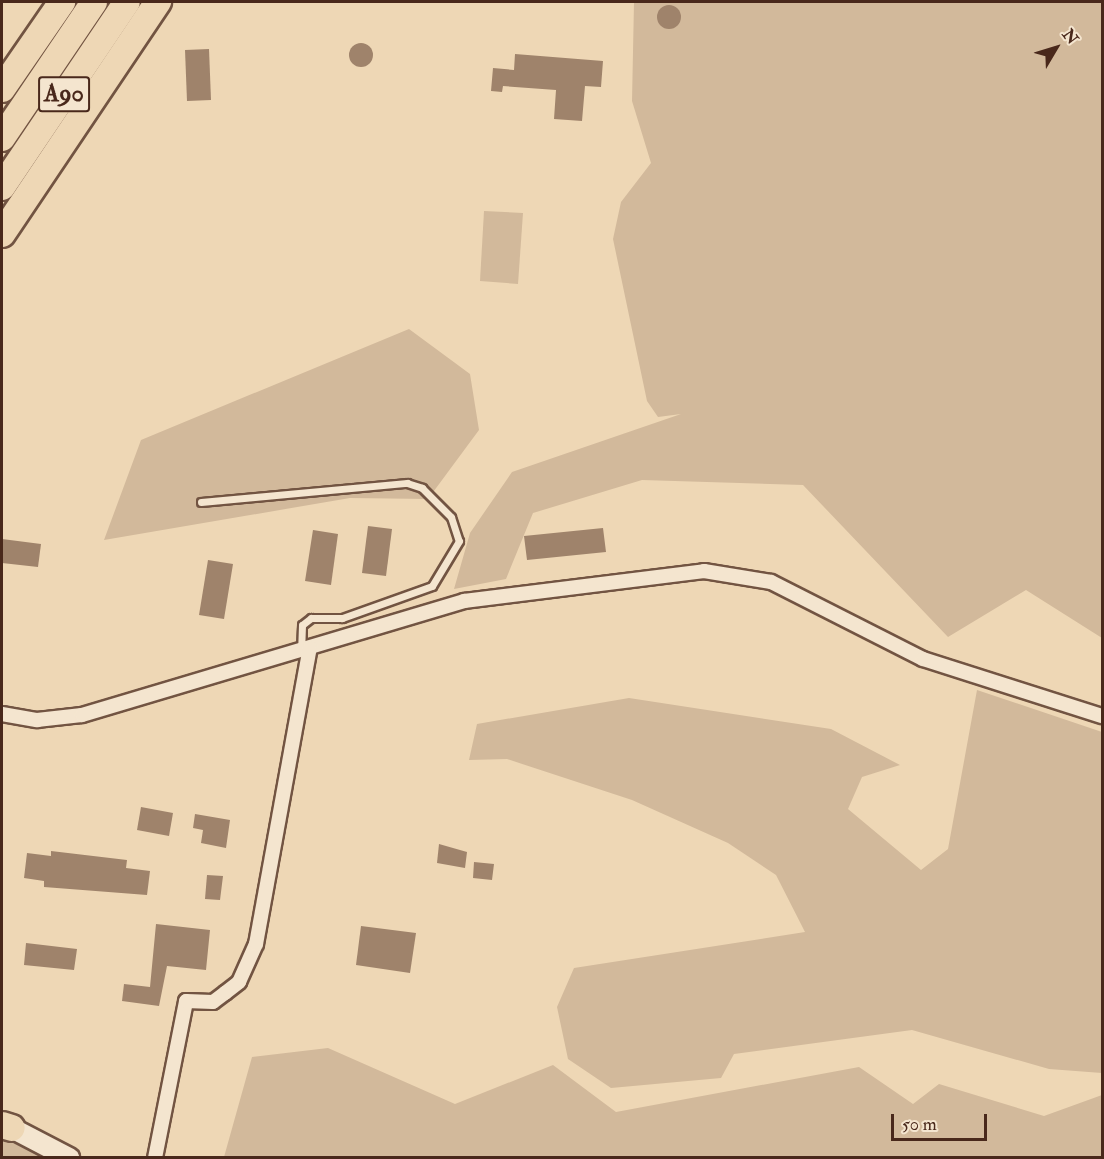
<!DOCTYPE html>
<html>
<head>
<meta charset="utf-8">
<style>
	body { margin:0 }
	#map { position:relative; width:1104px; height:1159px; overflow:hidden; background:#eed7b5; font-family:"IM FELL Double Pica",serif }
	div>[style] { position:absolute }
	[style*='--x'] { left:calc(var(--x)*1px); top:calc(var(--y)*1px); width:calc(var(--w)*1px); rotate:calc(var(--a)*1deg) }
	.green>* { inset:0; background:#d2b99b }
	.building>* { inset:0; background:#9f836b }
	.round { border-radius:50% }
	.roads { filter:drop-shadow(2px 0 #725442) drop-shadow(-2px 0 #725442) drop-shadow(0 2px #725442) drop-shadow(0 -2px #725442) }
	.lane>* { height:7px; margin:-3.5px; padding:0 3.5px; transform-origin:3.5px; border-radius:3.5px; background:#f4e5cf }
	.street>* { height:14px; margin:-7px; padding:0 7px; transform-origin:7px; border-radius:7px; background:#f4e5cf }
	.secondary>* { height:20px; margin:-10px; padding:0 10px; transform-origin:10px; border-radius:10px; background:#f4e5cf }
	.highway>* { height:26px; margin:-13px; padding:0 13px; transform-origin:13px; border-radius:13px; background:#eed7b5 }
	span { translate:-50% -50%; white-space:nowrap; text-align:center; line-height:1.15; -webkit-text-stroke:4.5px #f4e5cf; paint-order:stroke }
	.shield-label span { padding:2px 4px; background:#f4e5cf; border:2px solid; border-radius:4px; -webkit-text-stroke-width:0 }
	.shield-label { font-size:24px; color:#49281b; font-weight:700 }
	.frame { position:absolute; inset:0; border:3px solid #49281b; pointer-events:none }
	.north { position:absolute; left:1026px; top:18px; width:60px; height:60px; -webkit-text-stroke:4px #f4e5cf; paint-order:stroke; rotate:52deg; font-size:16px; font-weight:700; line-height:24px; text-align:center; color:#49281b }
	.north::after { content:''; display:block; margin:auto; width:21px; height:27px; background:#49281b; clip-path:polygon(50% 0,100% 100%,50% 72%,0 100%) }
	.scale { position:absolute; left:891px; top:1114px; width:96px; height:27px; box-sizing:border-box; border:3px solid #49281b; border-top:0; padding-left:8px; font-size:18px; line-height:21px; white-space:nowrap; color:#49281b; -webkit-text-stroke:4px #f4e5cf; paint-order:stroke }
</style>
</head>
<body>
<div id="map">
	<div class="green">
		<div style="clip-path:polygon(634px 2px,1102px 2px,1102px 638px,1026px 590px,948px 637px,803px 485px,642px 480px,533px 513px,506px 579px,454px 589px,470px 533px,512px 472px,681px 414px,658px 417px,647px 401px,613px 239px,621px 202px,651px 163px,632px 101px)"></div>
		<div style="clip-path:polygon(484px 211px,523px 213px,518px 284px,480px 281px)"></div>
		<div style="clip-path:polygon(409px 329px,470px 374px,479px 430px,428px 499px,350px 498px,104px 540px,141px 440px)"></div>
		<div style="clip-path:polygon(977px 690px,1102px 732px,1102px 1073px,1049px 1069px,912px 1030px,734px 1054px,721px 1078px,611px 1088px,568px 1059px,557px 1007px,574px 968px,805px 932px,776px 875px,728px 843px,632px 800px,507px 759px,469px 760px,477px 724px,629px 698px,831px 729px,900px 765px,862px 777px,848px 809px,921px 870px,948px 849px)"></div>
		<div style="clip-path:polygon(328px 1048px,455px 1104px,553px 1065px,616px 1112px,859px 1067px,913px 1104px,939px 1084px,1044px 1116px,1102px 1095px,1102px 1157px,224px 1157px,252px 1057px)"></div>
		<div style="clip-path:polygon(2px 1134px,46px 1157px,2px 1157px)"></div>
	</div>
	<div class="building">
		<div class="round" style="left:657px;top:5px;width:24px;height:24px"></div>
		<div class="round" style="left:349px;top:43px;width:24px;height:24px"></div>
		<div style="clip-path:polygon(209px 49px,211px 100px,187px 101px,185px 50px)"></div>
		<div style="clip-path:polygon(515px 54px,603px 61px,601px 87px,585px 86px,582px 121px,554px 119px,556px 90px,503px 86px,502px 92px,491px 91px,493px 68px,514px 70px)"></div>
		<div style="clip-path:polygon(368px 526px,392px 529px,386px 576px,362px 573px)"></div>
		<div style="clip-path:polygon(603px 528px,606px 552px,527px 560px,524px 536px)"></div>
		<div style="clip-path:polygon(313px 530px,338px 534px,331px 585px,305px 581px)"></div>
		<div style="clip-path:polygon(2px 539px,41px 544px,38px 567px,2px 563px)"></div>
		<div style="clip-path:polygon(208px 560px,233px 564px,224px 619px,199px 615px)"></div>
		<div style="clip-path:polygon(141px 807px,173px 813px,169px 836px,137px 830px)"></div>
		<div style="clip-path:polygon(195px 814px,230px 820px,226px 848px,201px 843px,203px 830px,193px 828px)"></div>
		<div style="clip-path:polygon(439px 844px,467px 852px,465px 868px,437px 863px)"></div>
		<div style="clip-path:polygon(51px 851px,127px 860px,126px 868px,150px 871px,147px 895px,44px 887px,44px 881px,24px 878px,27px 853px,51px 856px)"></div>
		<div style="clip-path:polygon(474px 862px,494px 864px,492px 880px,473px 878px)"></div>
		<div style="clip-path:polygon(207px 875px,223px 876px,220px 900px,205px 899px)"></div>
		<div style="clip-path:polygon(156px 924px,210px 930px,206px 970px,167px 966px,159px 1006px,122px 1001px,124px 984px,150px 987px)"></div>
		<div style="clip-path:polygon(361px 926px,416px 933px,410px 973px,356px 965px)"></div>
		<div style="clip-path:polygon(26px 943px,77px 949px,74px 970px,24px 965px)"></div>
	</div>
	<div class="roads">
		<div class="lane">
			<div style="--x:201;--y:502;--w:207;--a:-5.3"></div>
			<div style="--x:407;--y:483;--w:16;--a:18"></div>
			<div style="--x:422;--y:488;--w:41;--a:45"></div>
			<div style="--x:451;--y:517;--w:25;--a:72"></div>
			<div style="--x:459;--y:541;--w:52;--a:121"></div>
			<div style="--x:432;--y:586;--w:96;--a:160.4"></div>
			<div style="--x:342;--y:618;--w:31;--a:180"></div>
			<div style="--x:311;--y:618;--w:11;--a:142"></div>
			<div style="--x:302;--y:625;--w:26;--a:92"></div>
		</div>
		<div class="street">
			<div style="--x:2;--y:714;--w:36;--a:10"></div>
			<div style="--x:37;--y:720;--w:45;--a:-6.3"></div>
			<div style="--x:82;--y:715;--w:399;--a:-16.6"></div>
			<div style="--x:464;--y:601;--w:242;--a:-7.1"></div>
			<div style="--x:704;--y:571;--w:68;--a:9.3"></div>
			<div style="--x:771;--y:582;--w:170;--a:26.9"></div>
			<div style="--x:923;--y:659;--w:188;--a:17.7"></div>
			<div style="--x:155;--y:1158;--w:160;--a:-78.8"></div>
			<div style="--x:186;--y:1001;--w:27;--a:2"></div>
			<div style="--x:213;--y:1002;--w:15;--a:-37"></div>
			<div style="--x:225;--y:993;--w:18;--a:-38"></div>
			<div style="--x:239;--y:982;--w:42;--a:-65.9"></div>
			<div style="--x:256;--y:944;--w:301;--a:-79.7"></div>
		</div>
		<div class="secondary">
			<div style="--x:2;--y:1123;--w:76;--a:27.6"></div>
		</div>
		<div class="highway">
			<div style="--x:2;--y:89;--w:106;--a:-55.4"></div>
			<div style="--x:2;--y:138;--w:164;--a:-55.9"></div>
			<div style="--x:2;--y:187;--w:223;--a:-56"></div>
			<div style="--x:2;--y:234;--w:280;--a:-56.1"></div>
			<div style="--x:2;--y:1125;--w:10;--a:17"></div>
		</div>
	</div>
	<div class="shield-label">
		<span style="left:64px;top:94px">A90</span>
	</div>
	<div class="frame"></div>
	<div class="north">N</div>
	<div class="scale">50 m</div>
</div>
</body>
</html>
